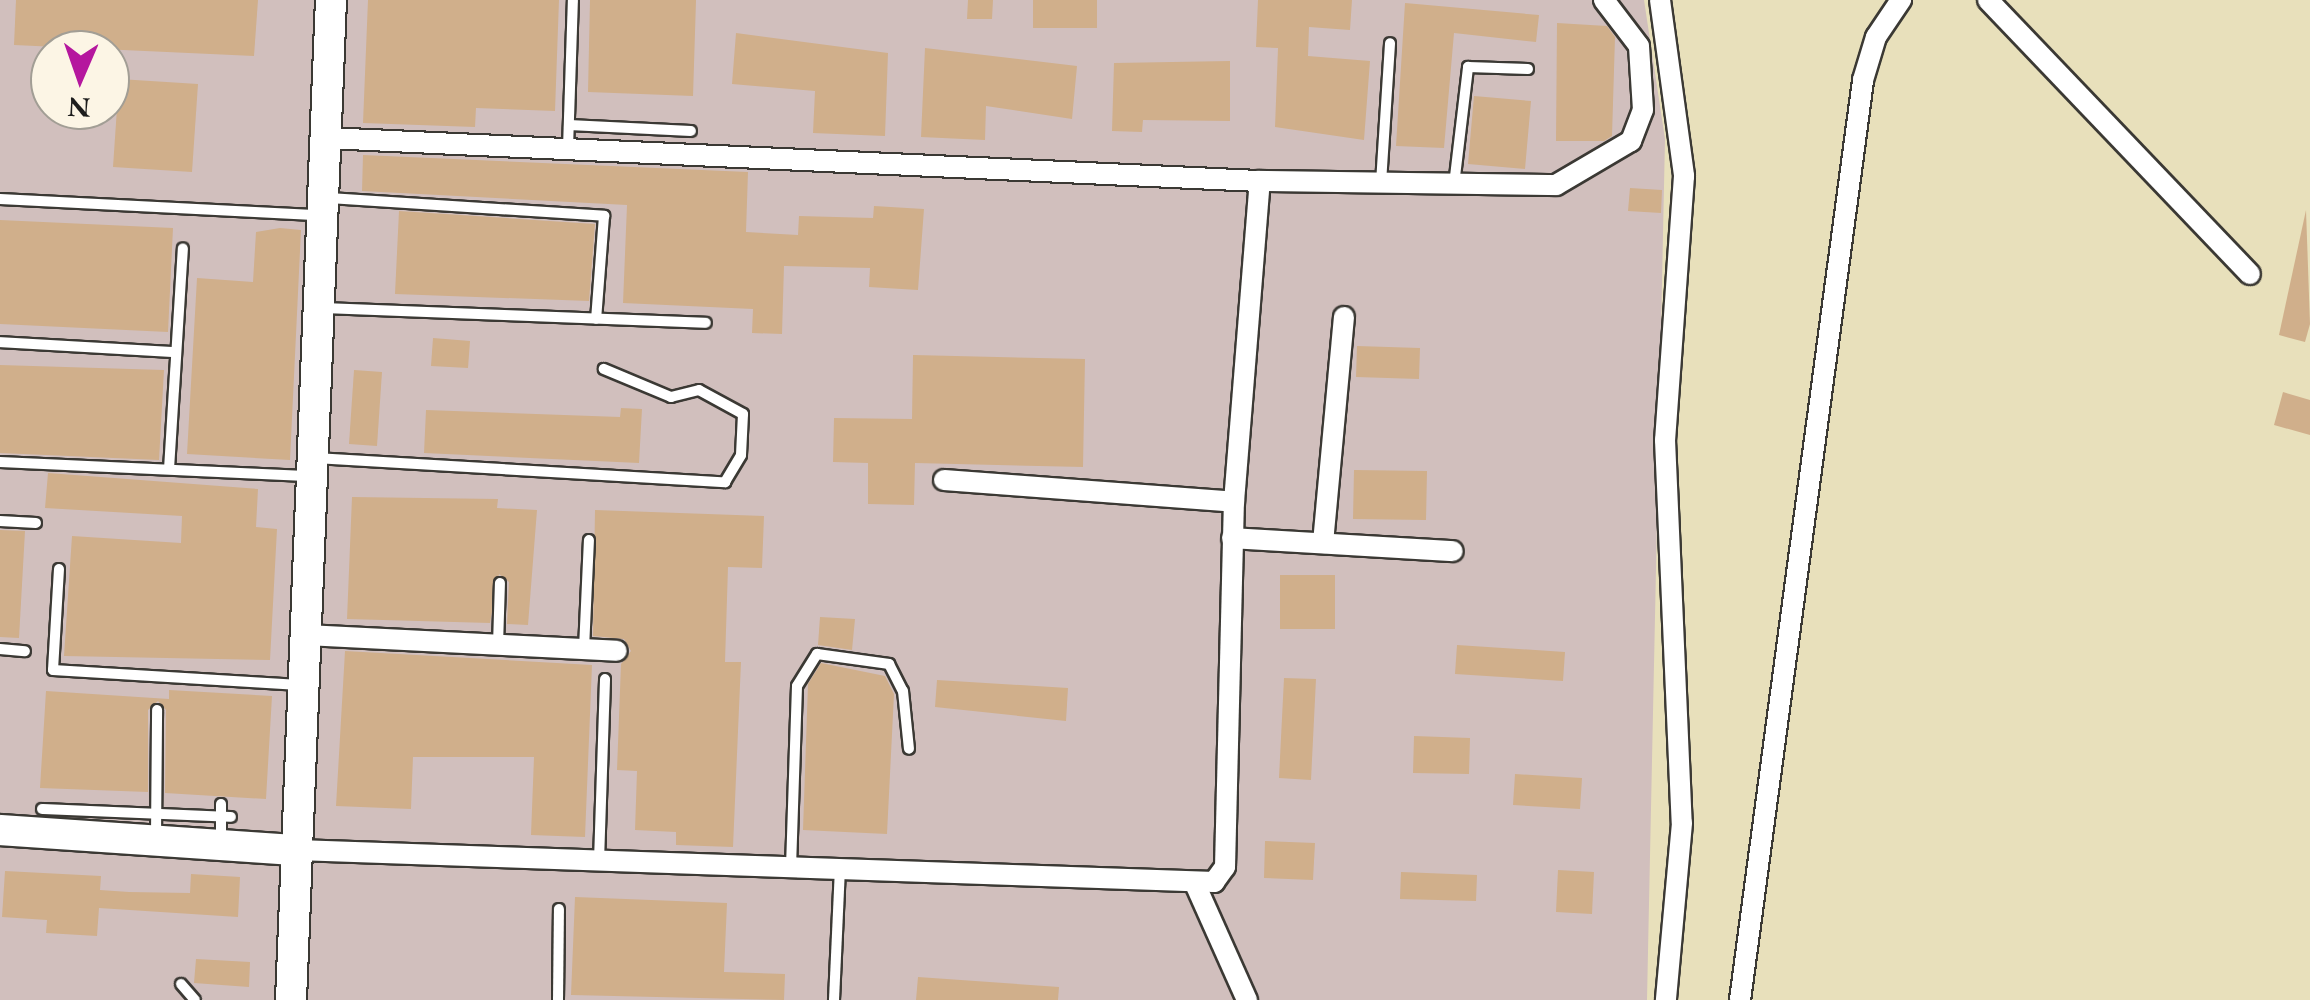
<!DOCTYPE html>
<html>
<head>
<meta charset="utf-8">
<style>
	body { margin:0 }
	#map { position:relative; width:2310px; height:1000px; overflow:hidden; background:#e8e0bb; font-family:"EB Garamond",serif }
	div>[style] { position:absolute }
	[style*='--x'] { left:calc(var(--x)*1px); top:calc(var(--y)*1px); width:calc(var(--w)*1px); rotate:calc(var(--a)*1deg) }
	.industrial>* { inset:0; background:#d1bfbd }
	.building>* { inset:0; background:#d0af8b }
	.roads { filter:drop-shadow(2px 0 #3b3934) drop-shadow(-2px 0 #3b3934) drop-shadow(0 2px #3b3934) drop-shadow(0 -2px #3b3934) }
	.lane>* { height:10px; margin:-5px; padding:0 5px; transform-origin:5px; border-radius:5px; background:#fff }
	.street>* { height:20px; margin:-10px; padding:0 10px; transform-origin:10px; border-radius:10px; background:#fff }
	.secondary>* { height:30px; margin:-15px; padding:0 15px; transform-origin:15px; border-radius:15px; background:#fff }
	span { translate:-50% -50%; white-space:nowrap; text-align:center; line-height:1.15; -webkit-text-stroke:9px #fcf5e5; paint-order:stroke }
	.north { position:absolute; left:30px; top:30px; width:100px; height:100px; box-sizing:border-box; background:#fcf5e5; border:2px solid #a29e95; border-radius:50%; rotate:182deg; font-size:28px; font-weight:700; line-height:40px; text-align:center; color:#1c1c1c }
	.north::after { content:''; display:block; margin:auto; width:35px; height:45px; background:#b5179e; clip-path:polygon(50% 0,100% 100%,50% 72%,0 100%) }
</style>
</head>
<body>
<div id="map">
	<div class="industrial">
		<div style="clip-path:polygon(evenodd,0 0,1644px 0,1665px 139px,1647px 1000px,0 1000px,0 0,50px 50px,110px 50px,110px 110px,50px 110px,50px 50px)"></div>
	</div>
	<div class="building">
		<div style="clip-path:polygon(16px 0,258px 0,254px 56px,14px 45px)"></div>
		<div style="clip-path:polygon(368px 0,559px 0,555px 111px,476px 108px,475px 127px,363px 123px)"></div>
		<div style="clip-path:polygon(590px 0,696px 0,693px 96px,588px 92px)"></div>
		<div style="clip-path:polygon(968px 0,993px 0,992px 19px,967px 19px)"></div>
		<div style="clip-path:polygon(1033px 0,1097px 0,1097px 28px,1033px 28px)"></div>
		<div style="clip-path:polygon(1258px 0,1352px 0,1350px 30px,1309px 27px,1308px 56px,1370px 61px,1364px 140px,1275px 127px,1278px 48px,1256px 47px)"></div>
		<div style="clip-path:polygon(1405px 3px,1539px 15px,1536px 42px,1454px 33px,1444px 148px,1396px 146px)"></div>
		<div style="clip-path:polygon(1557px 23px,1607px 26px,1615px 37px,1612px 136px,1604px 141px,1556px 141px)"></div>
		<div style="clip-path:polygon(736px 33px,888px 53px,885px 136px,813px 133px,815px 91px,732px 84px)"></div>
		<div style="clip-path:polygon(925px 48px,1077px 66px,1072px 119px,986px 106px,985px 140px,921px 137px)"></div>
		<div style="clip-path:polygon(1230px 61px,1230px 121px,1143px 120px,1142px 132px,1112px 131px,1114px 63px)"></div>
		<div style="clip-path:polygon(119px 79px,198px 84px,192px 172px,113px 167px)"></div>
		<div style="clip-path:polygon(1474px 96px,1531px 101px,1525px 169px,1468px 164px)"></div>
		<div style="clip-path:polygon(363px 155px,748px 172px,746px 232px,798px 235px,799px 216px,873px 218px,874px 206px,924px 209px,918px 290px,869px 287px,870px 268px,784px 266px,782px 334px,752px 333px,753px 309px,623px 303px,627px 205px,362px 191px)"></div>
		<div style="clip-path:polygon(1630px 188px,1662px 190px,1661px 213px,1628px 211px)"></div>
		<div style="clip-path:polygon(2306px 210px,2310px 324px,2305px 342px,2279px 335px)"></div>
		<div style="clip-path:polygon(399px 211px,595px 224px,589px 301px,395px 294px)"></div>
		<div style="clip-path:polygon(0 220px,173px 228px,168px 332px,0 324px)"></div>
		<div style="clip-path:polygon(280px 228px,301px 230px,290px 460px,187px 454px,197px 278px,253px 282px,256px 232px)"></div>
		<div style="clip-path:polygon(433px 338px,470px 341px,468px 368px,431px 366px)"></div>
		<div style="clip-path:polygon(1357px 346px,1420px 348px,1419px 379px,1356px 377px)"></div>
		<div style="clip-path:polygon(913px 355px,1085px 359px,1083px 467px,915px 463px,914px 505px,868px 504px,868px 463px,833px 462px,834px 418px,912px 419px)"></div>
		<div style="clip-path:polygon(0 365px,164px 370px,159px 460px,0 453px)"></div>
		<div style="clip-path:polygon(354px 370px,382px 372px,377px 446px,349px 444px)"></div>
		<div style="clip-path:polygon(2283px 392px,2310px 400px,2310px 435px,2274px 425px)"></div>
		<div style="clip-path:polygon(621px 408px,642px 409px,639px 463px,424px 453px,426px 410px,620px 417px)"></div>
		<div style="clip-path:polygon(1354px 470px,1427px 471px,1426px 520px,1353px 519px)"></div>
		<div style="clip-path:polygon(48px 473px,258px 489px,256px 527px,277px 529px,270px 660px,64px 656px,72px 536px,181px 543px,182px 516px,45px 508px)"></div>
		<div style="clip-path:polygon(352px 497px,498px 499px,497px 508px,537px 510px,528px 625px,507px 624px,509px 582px,499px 574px,490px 623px,347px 619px)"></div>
		<div style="clip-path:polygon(595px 510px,764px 516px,762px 568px,728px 567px,725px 662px,741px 662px,733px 847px,676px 845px,676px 832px,635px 830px,637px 771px,617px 770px,621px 664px,631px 651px,624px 639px,593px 636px)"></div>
		<div style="clip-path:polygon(0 530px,25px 531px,19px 638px,0 637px)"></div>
		<div style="clip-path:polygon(1280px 575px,1335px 575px,1335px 629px,1280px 629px)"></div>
		<div style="clip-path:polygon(820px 617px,855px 619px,852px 650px,818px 645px)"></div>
		<div style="clip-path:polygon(1457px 645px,1565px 652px,1563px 681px,1455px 674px)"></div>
		<div style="clip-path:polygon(345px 651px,592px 665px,585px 837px,531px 835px,534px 757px,413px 757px,411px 809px,336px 806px)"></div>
		<div style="clip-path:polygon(821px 663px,885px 676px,894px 694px,887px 834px,803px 830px,808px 684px)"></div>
		<div style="clip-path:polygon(1284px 678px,1316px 679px,1311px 780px,1279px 778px)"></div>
		<div style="clip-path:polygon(937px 680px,1068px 688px,1066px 721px,935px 707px)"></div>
		<div style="clip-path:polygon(169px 690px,272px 696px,266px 799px,165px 793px,166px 710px,158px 701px,148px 710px,148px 792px,40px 788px,46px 691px,169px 699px)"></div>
		<div style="clip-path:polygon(1414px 736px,1470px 738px,1469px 774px,1413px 773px)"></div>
		<div style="clip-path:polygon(1515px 774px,1582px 778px,1580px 809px,1513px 805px)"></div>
		<div style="clip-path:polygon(1265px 841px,1315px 843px,1313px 880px,1264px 878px)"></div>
		<div style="clip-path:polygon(1558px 870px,1594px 872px,1592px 914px,1556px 912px)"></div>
		<div style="clip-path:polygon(5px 871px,101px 876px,100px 890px,129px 892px,190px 893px,191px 874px,240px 877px,238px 917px,99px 908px,97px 936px,46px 933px,47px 920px,2px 917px)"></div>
		<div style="clip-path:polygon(1401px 872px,1477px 875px,1476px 901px,1400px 899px)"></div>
		<div style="clip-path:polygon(575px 897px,727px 903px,724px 972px,785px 974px,784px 1000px,571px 995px)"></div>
		<div style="clip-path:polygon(196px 959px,250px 962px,249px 987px,194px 983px)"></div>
		<div style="clip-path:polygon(918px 977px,1059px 987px,1058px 1000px,916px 1000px)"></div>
	</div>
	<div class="roads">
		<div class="lane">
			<div style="--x:569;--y:125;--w:122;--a:2.8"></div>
			<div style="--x:568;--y:148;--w:148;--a:-88.1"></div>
			<div style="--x:1381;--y:183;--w:140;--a:-86.3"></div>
			<div style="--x:1454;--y:185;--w:119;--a:-83.2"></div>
			<div style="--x:1468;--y:67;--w:60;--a:1.9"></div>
			<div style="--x:329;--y:198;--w:276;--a:3.7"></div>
			<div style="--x:604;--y:216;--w:103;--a:94.4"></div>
			<div style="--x:0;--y:199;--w:319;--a:2.9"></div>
			<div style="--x:322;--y:308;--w:384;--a:2.2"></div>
			<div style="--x:0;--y:342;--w:176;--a:3.3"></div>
			<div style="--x:315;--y:458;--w:411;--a:3.4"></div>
			<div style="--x:725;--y:482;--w:31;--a:-59"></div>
			<div style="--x:741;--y:455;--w:41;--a:-87.2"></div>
			<div style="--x:743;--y:414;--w:50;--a:-151.4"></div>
			<div style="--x:699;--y:390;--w:29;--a:166"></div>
			<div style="--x:671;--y:397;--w:73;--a:-157.3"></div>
			<div style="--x:0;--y:462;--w:306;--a:2.6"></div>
			<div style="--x:169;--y:469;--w:221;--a:-86.4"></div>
			<div style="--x:0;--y:521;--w:36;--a:3"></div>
			<div style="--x:59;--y:569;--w:101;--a:93.4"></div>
			<div style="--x:53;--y:670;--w:247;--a:3.5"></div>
			<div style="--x:498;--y:645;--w:62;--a:-88.2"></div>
			<div style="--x:0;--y:649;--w:25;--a:5"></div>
			<div style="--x:584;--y:649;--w:109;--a:-87.4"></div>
			<div style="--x:42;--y:809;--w:189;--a:2.4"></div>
			<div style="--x:156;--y:835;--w:125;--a:-89.5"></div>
			<div style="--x:221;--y:839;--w:35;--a:-90"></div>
			<div style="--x:599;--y:861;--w:182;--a:-88.1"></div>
			<div style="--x:791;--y:867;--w:181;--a:-88.1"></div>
			<div style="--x:797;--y:686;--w:38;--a:-58"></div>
			<div style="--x:817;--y:654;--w:73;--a:7.9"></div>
			<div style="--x:889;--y:664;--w:30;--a:63"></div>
			<div style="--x:903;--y:691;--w:58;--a:84.1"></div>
			<div style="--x:181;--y:984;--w:21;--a:49"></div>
			<div style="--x:558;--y:1000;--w:91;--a:-89.4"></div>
			<div style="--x:834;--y:1000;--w:131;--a:-87.4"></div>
		</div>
		<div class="street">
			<div style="--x:1660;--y:0;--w:178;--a:82.2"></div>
			<div style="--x:1684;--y:176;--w:265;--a:94.1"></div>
			<div style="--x:1665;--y:440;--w:383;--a:87.5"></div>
			<div style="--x:1682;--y:823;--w:178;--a:95.2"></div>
			<div style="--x:1988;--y:0;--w:379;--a:46.3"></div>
			<div style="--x:326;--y:138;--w:935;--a:2.64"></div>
			<div style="--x:1260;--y:181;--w:296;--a:0.8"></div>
			<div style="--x:1556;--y:185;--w:87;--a:-30.4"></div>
			<div style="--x:1631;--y:141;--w:33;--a:-69"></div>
			<div style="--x:1643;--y:110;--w:64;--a:-93.6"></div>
			<div style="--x:1639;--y:46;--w:58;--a:-127.3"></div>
			<div style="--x:944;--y:480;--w:291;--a:4.3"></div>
			<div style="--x:1232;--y:538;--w:221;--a:3.4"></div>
			<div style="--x:1323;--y:543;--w:227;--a:-84.7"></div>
			<div style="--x:306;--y:635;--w:311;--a:2.9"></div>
			<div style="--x:297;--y:850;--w:918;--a:2"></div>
			<div style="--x:1214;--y:882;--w:19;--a:-54"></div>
			<div style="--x:1225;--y:867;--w:365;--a:-88.6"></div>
			<div style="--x:1234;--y:502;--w:322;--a:-85.4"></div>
			<div style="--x:1196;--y:886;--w:125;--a:65.9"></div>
			<div style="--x:1740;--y:1000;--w:928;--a:-82.38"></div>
			<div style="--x:1863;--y:80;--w:45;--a:-73.2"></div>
			<div style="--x:1876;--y:37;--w:45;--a:-56"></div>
		</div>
		<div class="secondary">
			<div style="--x:0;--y:830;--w:298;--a:3.9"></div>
			<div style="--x:291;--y:1000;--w:1001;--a:-87.71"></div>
		</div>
	</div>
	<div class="north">N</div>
</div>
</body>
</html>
